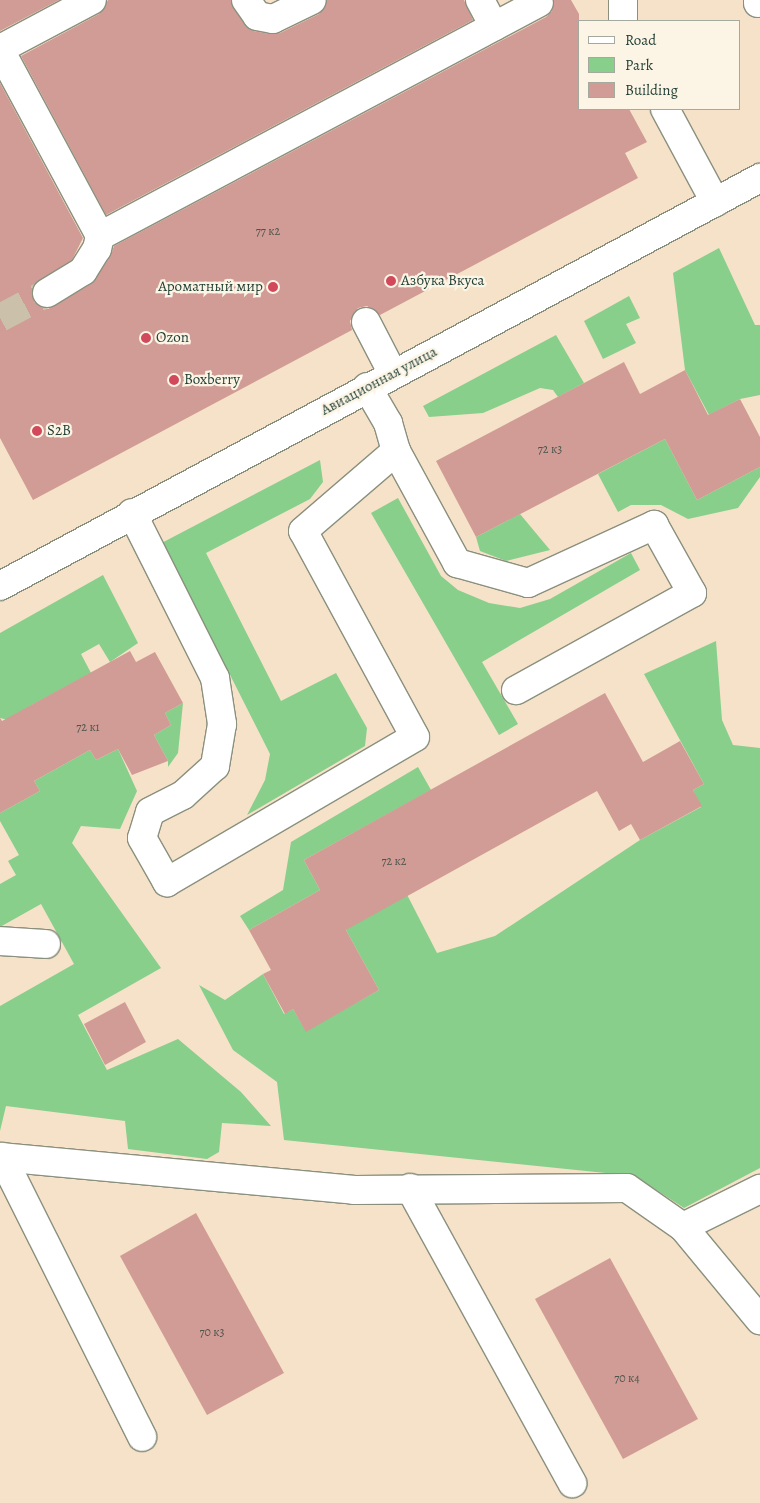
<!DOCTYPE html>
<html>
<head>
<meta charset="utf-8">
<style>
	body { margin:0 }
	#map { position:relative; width:760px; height:1503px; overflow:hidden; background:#f6e2c8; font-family:Alegreya,serif }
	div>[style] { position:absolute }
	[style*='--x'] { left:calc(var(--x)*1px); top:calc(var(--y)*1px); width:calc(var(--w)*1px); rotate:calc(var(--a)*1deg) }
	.green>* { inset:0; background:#87cf8a }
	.building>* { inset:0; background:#d19c96 }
	.minor-tunnel>* { height:28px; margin-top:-14px; transform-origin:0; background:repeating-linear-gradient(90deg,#cbc1aa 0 28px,transparent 0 42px) }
	.roads { filter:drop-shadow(1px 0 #8a907e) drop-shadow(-1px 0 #8a907e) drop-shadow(0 1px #8a907e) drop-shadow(0 -1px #8a907e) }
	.minor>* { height:28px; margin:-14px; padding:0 14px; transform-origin:14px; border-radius:14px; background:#fff }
	.dots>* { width:14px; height:14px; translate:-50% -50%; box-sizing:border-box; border:2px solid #fcf5e5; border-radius:50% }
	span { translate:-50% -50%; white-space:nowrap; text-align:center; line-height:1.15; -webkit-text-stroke:4.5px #fcf5e5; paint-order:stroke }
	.number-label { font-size:12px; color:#4c554c }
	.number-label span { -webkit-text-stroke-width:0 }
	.poi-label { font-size:15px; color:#1f3d34 }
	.left { translate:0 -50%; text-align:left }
	.right { translate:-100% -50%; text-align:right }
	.street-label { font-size:15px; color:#1f3d34 }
	.legend { position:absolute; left:578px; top:20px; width:162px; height:90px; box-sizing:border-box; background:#fcf5e5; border:1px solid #a4ab9e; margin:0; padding:6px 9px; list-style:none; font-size:15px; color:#1f3d34 }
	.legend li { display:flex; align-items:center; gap:10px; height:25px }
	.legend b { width:25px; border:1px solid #a4ab9e }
</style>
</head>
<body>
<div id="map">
	<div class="green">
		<div style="clip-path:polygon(719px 248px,755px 325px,760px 325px,760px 395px,740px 399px,709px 415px,685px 370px,673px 273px)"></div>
		<div style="clip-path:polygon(629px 296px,640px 318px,626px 324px,636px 343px,603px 359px,584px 321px)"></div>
		<div style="clip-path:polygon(556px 335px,584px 383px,558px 397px,553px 390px,540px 388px,483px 413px,429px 417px,423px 406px)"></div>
		<div style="clip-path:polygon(665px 439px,697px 500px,760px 467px,760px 477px,738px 508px,688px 519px,661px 505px,631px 505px,618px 512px,598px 474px)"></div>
		<div style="clip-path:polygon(320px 460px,323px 482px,310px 499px,206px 553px,281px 701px,336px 673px,367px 728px,365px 746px,247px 815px,265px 780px,270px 754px,176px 568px,164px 568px,154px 547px)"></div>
		<div style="clip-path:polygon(398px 498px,441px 576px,458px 590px,489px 603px,520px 608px,550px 599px,631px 553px,640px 570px,482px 662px,518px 724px,499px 735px,371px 513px)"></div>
		<div style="clip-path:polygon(520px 514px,550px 550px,506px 561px,480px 551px,476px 537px)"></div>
		<div style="clip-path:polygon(103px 575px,138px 643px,110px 662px,99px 644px,81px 654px,91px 673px,30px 706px,20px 723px,0 718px,0 633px)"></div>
		<div style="clip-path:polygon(716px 641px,722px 720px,733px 745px,760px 748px,760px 1168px,684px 1208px,635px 1176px,284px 1140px,277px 1082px,233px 1050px,199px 985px,225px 1000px,263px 974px,284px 1014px,293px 1009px,306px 1031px,379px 990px,346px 930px,401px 883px,437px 953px,495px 936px,640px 840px,701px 807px,693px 790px,704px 784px,644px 674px)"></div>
		<div style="clip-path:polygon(183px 703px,178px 753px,168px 767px,168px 761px,154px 735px,171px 725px,165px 713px)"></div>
		<div style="clip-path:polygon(118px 749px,137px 791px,120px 829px,81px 826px,72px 843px,161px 968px,78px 1015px,107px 1070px,178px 1039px,241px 1092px,271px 1126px,222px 1123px,219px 1152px,207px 1159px,128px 1149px,125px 1121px,6px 1106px,0 1131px,0 1006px,74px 964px,41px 904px,0 927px,0 884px,16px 875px,8px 861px,19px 855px,0 821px,0 813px,40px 791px,34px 781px,90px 750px,96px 760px)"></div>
		<div style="clip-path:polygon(418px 767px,431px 790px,304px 860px,320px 890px,249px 930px,240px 916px,283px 890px,291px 842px)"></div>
	</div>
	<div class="building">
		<div style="clip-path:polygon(0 0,59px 0,0 31px)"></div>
		<div style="clip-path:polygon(108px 0,231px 0,245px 25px,254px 31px,270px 34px,280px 33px,319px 14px,327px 0,464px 0,473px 20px,106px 215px,21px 56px,99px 14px)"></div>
		<div style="clip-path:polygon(554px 0,571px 0,579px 14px,579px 109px,629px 109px,647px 142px,625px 153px,638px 178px,380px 315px,367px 306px,358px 308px,350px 321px,352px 330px,33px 500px,0 438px,0 83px,83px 238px,72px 260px,33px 286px,34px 302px,48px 309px,91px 284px,110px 257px,114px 246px,546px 17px,552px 11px)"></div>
		<div style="clip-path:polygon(624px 362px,640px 394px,685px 370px,708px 415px,740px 399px,760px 437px,760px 467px,697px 500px,665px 439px,476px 537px,436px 461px)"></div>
		<div style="clip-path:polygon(130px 651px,136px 662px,155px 652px,183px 703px,165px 713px,171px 725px,154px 735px,168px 761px,132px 775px,118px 749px,96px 760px,90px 750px,34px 781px,40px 791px,0 813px,0 718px,2px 721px)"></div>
		<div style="clip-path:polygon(605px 693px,643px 762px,680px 741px,704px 784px,693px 790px,702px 806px,640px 840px,631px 824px,619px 831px,597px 791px,346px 930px,379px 990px,306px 1032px,293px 1009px,285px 1014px,263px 974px,271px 970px,249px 930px,320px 890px,304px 860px)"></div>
		<div style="clip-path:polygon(125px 1002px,146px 1042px,105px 1065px,84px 1024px)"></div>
		<div style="clip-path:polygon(196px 1213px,284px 1373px,207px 1415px,120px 1256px)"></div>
		<div style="clip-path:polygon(610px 1258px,698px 1419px,623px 1459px,535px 1299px)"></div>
	</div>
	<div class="minor-tunnel">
		<div style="--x:0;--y:318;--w:53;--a:-28"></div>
	</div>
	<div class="roads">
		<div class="minor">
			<div style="--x:246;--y:0;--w:19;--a:55"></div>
			<div style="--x:257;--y:16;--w:16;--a:11"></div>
			<div style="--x:273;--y:19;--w:43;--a:-26"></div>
			<div style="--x:480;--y:0;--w:30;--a:62"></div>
			<div style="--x:623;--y:0;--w:21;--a:90"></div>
			<div style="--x:758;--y:0;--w:3;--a:90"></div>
			<div style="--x:0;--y:49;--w:104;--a:-28"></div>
			<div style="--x:0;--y:50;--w:211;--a:61.7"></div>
			<div style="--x:100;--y:236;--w:497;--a:-28"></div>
			<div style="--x:665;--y:109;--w:106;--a:61.7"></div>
			<div style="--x:47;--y:293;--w:42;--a:-31.4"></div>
			<div style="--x:83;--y:271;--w:26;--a:-58"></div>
			<div style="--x:97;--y:249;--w:13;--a:-77"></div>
			<div style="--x:366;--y:322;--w:59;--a:62.6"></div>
			<div style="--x:367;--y:387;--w:42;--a:59.7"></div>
			<div style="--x:388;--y:423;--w:29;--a:74"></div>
			<div style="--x:396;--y:451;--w:128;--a:61.4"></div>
			<div style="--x:457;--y:563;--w:74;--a:15.7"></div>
			<div style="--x:528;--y:583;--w:139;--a:-24.7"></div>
			<div style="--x:654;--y:525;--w:78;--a:60.8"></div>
			<div style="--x:692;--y:593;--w:201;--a:151.1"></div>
			<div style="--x:132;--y:513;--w:185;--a:63.3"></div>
			<div style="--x:215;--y:678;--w:47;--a:81.3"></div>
			<div style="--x:222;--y:724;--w:43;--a:99.5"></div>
			<div style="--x:215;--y:766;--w:43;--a:137.8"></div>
			<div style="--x:183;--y:795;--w:37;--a:153"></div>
			<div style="--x:150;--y:812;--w:27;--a:107"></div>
			<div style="--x:142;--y:838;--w:51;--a:60.4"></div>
			<div style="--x:167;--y:882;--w:287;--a:-30.3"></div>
			<div style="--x:415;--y:737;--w:234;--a:-118.5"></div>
			<div style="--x:303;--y:531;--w:123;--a:-40.7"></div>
			<div style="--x:0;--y:586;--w:863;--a:-28.23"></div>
			<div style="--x:0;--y:941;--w:46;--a:3.7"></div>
			<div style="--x:0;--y:1157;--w:356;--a:5.3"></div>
			<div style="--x:354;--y:1190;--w:273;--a:-0.4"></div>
			<div style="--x:627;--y:1188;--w:68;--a:34.9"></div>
			<div style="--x:683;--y:1227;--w:121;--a:50.4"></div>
			<div style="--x:2;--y:1157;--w:313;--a:63.4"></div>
			<div style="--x:410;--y:1188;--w:337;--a:61.2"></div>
			<div style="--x:683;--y:1227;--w:86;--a:-26.3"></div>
		</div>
	</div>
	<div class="dots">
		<div style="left:391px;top:281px;background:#d1495b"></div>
		<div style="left:273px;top:287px;background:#d1495b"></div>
		<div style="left:146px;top:338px;background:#d1495b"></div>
		<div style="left:174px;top:380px;background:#d1495b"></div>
		<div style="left:37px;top:431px;background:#d1495b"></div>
	</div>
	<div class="number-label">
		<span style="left:268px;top:232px">77 к2</span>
		<span style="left:550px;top:450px">72 к3</span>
		<span style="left:88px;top:728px">72 к1</span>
		<span style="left:394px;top:862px">72 к2</span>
		<span style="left:212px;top:1333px">70 к3</span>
		<span style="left:627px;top:1379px">70 к4</span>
	</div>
	<div class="poi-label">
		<span class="left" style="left:401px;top:281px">Азбука Вкуса</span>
		<span class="right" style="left:263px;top:287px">Ароматный мир</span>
		<span class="left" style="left:156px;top:338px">Ozon</span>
		<span class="left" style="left:184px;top:380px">Boxberry</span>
		<span class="left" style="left:47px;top:431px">S2B</span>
	</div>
	<div class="street-label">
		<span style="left:379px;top:381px;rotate:-28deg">Авиационная улица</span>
	</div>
	<ul class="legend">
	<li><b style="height:6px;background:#fff"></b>Road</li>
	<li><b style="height:14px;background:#87cf8a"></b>Park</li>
	<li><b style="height:14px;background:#d19c96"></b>Building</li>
	</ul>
</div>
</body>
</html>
